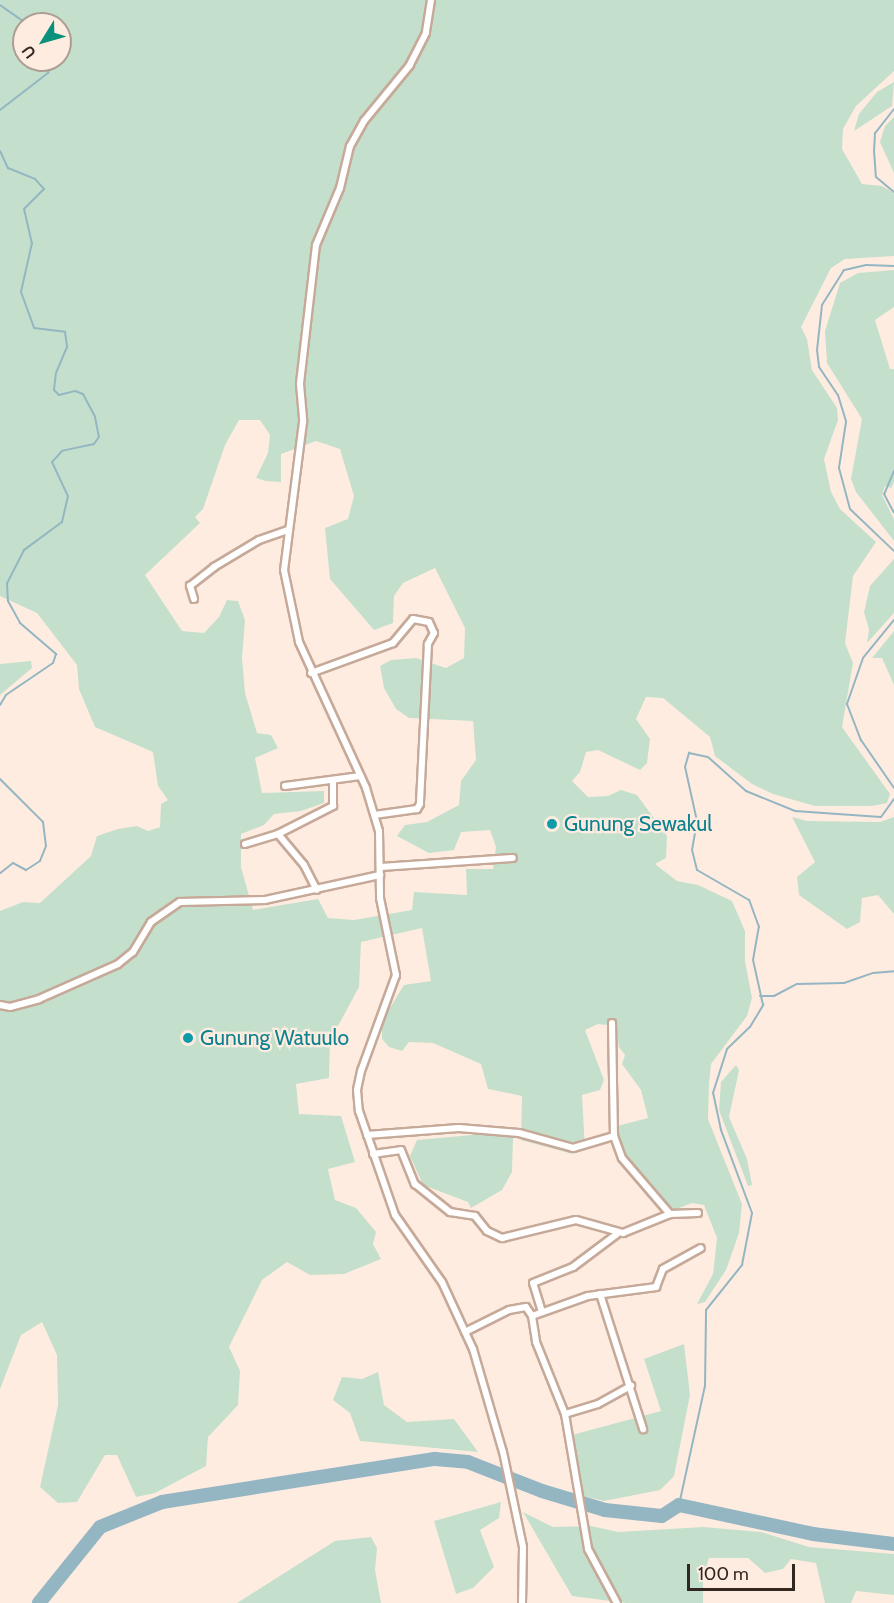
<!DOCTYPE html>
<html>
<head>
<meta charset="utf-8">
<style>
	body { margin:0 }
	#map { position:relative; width:894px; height:1603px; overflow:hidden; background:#ffece1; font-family:Cabin,sans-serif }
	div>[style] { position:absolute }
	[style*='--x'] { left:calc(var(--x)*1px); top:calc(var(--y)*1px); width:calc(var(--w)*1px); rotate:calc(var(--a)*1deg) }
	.green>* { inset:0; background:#c4e0cc }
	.stream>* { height:2px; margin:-1px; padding:0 1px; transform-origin:1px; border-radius:1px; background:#94b6c2 }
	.river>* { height:14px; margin:-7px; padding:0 7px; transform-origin:7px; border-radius:7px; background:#94b6c2 }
	.roads { filter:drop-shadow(2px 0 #c6a998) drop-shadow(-2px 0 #c6a998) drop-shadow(0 2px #c6a998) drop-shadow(0 -2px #c6a998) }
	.minor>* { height:6px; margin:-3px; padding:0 3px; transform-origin:3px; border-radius:3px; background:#fff }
	.dots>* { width:16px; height:16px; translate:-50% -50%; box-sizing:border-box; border:3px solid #ffece1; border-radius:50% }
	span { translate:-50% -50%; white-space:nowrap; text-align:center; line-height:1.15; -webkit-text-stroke:4.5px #ffece1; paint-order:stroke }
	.culture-label { font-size:21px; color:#0d838f }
	.left { translate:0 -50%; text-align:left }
	.north { position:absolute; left:12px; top:12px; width:60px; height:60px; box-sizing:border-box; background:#ffece1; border:2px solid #ad9e94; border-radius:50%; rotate:233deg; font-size:16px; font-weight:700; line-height:24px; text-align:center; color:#332821 }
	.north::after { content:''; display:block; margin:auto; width:21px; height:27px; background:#09917b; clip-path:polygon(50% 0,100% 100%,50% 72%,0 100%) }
	.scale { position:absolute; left:687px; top:1564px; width:108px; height:27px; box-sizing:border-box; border:3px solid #332821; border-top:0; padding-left:8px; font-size:18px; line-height:21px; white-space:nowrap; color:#332821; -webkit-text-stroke:4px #ffece1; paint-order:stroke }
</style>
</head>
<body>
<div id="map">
	<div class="green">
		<div style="clip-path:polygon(evenodd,0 0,894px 0,894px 71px,856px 106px,843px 129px,842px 149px,862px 184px,882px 186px,894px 193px,894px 256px,845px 259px,831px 268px,801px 327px,807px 339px,812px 370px,837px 408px,838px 420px,824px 459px,831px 492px,840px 509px,876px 542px,853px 576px,845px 643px,853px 663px,842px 727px,890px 794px,887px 803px,872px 806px,815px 806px,773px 794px,752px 784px,715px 756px,710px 737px,663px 698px,646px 697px,636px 719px,650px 739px,647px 763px,640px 770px,598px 750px,586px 752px,580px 772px,572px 781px,588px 797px,608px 796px,621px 790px,637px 795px,667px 836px,666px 858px,655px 864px,677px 881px,698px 885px,732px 901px,745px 931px,745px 961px,752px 998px,747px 1016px,711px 1064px,709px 1084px,708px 1119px,742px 1204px,739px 1233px,726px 1270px,705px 1302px,697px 1304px,713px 1274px,717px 1238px,704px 1205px,692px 1203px,666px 1213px,636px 1180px,610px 1141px,618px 1138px,617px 1126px,648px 1118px,641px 1090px,622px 1064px,625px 1055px,619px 1047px,616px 1026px,598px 1024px,585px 1030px,604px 1080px,600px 1090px,582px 1095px,585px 1150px,573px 1154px,521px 1140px,522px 1096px,488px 1089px,481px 1064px,433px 1043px,409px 1042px,402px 1051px,389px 1047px,382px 1039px,382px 1021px,404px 985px,431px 981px,422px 928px,361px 942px,359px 987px,330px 1041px,329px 1078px,296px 1084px,299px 1114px,341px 1116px,355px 1162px,328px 1169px,335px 1200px,356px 1208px,376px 1232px,373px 1244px,381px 1259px,344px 1274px,310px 1275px,287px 1262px,262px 1280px,229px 1347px,240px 1371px,238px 1405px,208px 1437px,206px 1466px,155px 1493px,136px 1497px,117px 1455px,105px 1455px,77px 1502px,58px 1503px,40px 1487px,58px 1405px,57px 1355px,42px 1322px,21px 1335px,0 1389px,0 911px,23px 902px,40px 903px,91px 856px,97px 836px,118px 829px,137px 826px,148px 831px,160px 827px,161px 804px,168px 800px,158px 786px,153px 752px,95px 727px,79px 689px,77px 665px,37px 613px,0 596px,0 0,24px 24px,60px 24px,60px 60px,24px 60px,24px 24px,0 0,239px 420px,260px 420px,270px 435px,268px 453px,256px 478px,266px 481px,281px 482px,281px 454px,316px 441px,340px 449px,354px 496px,348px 519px,325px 528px,330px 579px,374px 630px,393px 623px,394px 596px,403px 583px,435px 568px,465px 628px,464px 658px,446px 668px,416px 658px,391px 660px,380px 666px,384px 688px,396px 709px,409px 718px,473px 721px,476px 760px,461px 781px,459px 805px,427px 822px,405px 825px,397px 836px,429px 853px,454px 850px,461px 832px,490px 830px,496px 847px,493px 869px,466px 869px,467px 895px,414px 892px,412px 910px,354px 920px,328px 918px,318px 899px,253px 910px,241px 867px,241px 834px,264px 825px,274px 814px,301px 811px,324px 803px,324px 791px,262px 793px,255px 758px,278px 748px,271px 735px,257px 733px,245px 693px,242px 658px,245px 620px,238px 601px,227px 600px,219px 617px,204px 633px,182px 631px,145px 575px,200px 523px,195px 517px,203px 509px,225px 445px,239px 420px)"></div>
		<div style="clip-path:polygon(894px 82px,892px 106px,854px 131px,859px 114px,877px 92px)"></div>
		<div style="clip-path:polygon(894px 117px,894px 173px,880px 142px,885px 126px)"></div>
		<div style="clip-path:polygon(894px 270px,894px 307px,875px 320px,890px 369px,894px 369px,894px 482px,891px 488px,885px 486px,882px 495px,894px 519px,894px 541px,856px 492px,851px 479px,862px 419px,827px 363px,825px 331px,840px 283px,858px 273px)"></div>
		<div style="clip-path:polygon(894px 559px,894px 613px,867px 643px,869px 630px,864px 612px,870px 586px)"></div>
		<div style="clip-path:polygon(894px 631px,894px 685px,882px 658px,872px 658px)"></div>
		<div style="clip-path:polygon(31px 661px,32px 668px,0 695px,0 664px)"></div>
		<div style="clip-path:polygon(792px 817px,807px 821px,880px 822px,894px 817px,894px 914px,878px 895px,862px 898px,860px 922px,847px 929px,799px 895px,797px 877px,815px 862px)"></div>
		<div style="clip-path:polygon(736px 1065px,739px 1070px,729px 1117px,747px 1159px,752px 1185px,748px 1186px,719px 1110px,721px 1082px)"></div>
		<div style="clip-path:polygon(483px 1134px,513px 1137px,512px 1172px,502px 1190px,471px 1208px,468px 1202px,423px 1185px,410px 1156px,417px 1140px)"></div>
		<div style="clip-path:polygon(684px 1344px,690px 1395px,674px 1476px,660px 1490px,604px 1501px,583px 1496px,572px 1435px,661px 1411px,644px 1359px)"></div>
		<div style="clip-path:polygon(378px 1372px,384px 1405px,407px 1422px,454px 1419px,478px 1452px,360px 1441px,350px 1413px,333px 1400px,342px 1377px,362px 1379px)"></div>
		<div style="clip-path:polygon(501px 1502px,499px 1518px,480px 1530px,494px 1567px,473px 1588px,456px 1594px,434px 1521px)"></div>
		<div style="clip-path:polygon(523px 1512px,553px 1527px,591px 1526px,618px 1532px,703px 1527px,761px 1532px,809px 1547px,894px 1554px,894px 1595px,856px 1591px,851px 1603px,825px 1603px,816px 1563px,791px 1559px,783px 1569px,765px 1573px,748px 1558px,709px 1558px,703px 1578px,703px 1603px,626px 1603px,572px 1596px)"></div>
		<div style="clip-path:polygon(371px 1537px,377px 1548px,375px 1570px,381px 1603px,237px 1603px,335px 1541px)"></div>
	</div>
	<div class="stream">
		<div style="--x:0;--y:5;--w:33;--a:35"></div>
		<div style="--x:894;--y:109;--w:31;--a:128"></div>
		<div style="--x:875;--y:133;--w:17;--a:93"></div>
		<div style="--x:874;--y:150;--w:27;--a:86"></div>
		<div style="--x:876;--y:177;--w:23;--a:40"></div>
		<div style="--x:0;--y:110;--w:61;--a:-37.6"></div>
		<div style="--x:48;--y:73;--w:13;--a:-77"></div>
		<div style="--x:0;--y:151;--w:19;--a:65"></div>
		<div style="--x:8;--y:168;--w:29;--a:22"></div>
		<div style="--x:35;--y:179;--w:13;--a:48"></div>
		<div style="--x:44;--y:189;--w:28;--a:135"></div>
		<div style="--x:24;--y:209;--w:35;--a:77"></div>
		<div style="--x:32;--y:243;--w:50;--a:102.7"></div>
		<div style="--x:21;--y:292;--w:38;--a:70"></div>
		<div style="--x:34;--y:328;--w:31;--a:7"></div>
		<div style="--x:65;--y:332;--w:15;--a:82"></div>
		<div style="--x:67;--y:347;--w:28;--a:113"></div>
		<div style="--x:56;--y:373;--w:17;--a:97"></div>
		<div style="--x:54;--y:390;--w:7;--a:45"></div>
		<div style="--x:59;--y:395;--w:16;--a:-14"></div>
		<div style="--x:75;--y:391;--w:9;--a:21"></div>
		<div style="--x:83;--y:394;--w:26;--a:62"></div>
		<div style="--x:95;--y:417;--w:20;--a:79"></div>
		<div style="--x:99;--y:437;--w:9;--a:126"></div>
		<div style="--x:94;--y:444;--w:33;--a:168"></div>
		<div style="--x:62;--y:451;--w:15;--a:132"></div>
		<div style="--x:52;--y:462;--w:38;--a:65"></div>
		<div style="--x:68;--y:496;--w:27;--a:103"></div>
		<div style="--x:62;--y:522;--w:47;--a:143.6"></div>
		<div style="--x:24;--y:550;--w:37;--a:117"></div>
		<div style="--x:7;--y:583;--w:18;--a:87"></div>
		<div style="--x:8;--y:601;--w:25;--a:61"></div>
		<div style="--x:20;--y:623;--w:48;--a:40.7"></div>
		<div style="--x:56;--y:654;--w:9;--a:108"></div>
		<div style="--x:53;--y:663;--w:57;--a:145.8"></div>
		<div style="--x:6;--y:695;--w:12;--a:121"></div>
		<div style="--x:894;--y:266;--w:28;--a:-178"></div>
		<div style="--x:866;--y:265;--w:23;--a:167"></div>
		<div style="--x:844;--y:270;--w:41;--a:122.2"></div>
		<div style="--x:822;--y:305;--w:45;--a:96.3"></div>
		<div style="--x:817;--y:350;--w:17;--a:83"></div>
		<div style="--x:819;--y:367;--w:34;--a:56"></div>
		<div style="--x:838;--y:395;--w:28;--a:73"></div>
		<div style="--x:846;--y:422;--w:47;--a:98.7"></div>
		<div style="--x:839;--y:468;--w:42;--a:75"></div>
		<div style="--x:850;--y:509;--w:61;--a:43.7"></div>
		<div style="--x:894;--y:471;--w:25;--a:113"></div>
		<div style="--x:884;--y:494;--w:21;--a:62"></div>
		<div style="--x:894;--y:620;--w:49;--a:129.2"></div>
		<div style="--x:863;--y:658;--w:49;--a:109.2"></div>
		<div style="--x:847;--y:704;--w:39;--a:69"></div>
		<div style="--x:861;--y:740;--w:58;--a:55.5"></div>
		<div style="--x:0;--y:779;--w:61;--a:45"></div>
		<div style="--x:43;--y:822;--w:24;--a:83"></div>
		<div style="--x:46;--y:846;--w:16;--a:112"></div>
		<div style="--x:40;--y:861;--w:17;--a:147"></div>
		<div style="--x:26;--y:870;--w:15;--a:-152"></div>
		<div style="--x:13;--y:863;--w:16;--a:142"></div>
		<div style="--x:760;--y:996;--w:14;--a:0"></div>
		<div style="--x:774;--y:996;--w:26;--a:-28"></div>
		<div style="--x:797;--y:984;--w:47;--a:-1.2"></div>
		<div style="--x:844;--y:983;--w:31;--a:-19"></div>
		<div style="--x:873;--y:973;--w:21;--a:-5"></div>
		<div style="--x:679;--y:1505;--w:122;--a:-77.7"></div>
		<div style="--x:705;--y:1386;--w:76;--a:-89.2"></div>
		<div style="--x:706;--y:1310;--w:58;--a:-51.3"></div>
		<div style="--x:742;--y:1265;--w:53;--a:-79.1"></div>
		<div style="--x:752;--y:1213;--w:89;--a:-110.5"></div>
		<div style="--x:721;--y:1130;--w:38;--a:-102"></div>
		<div style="--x:713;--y:1093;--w:46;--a:-72.3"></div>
		<div style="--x:727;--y:1049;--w:32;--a:-44"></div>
		<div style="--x:750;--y:1027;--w:26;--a:-59"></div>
		<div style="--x:763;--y:1005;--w:46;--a:-102.5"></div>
		<div style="--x:753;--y:960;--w:34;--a:-80"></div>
		<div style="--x:759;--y:927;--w:29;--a:-110"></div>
		<div style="--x:749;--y:900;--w:60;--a:-150"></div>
		<div style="--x:697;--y:870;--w:21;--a:-104"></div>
		<div style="--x:692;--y:850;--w:29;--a:-80"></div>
		<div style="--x:697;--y:821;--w:55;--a:-102.5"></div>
		<div style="--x:685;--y:767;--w:15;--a:-74"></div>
		<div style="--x:689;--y:753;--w:19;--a:12"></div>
		<div style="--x:708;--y:757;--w:51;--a:41.8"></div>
		<div style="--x:746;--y:791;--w:53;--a:22.2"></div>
		<div style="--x:795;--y:811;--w:86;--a:4"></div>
		<div style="--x:881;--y:817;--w:22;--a:-54"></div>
	</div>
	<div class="river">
		<div style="--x:39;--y:1603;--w:97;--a:-51.2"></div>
		<div style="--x:100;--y:1527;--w:67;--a:-22"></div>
		<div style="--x:162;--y:1502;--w:276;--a:-9"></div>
		<div style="--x:435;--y:1459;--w:33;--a:5"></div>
		<div style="--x:468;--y:1462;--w:79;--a:21.4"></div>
		<div style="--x:542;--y:1491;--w:66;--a:16.8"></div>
		<div style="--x:605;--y:1510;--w:57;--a:6"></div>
		<div style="--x:662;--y:1516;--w:20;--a:-33"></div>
		<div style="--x:679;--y:1505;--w:137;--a:12.2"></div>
		<div style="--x:813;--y:1534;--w:82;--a:7"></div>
	</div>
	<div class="roads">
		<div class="minor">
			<div style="--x:431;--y:0;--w:33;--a:99"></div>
			<div style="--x:426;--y:33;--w:36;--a:117"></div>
			<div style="--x:410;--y:65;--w:72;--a:129.4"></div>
			<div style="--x:364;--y:121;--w:29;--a:119"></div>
			<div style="--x:350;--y:146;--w:43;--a:103.4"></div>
			<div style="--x:340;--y:188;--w:62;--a:112.8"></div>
			<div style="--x:316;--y:245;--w:140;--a:96.6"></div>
			<div style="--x:300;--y:384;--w:38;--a:85"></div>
			<div style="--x:303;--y:422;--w:149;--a:97.3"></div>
			<div style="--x:284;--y:570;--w:74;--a:78.2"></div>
			<div style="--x:299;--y:642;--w:161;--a:65.3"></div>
			<div style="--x:366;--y:788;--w:45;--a:73.2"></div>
			<div style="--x:379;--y:831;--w:67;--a:89.1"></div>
			<div style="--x:380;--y:898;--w:79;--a:78.3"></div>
			<div style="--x:396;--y:975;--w:102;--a:110"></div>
			<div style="--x:361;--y:1071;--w:19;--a:102"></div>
			<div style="--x:357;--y:1090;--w:21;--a:85"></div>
			<div style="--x:359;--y:1111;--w:110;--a:70.9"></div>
			<div style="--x:395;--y:1215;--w:82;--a:55"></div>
			<div style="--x:442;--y:1282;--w:74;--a:65.2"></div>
			<div style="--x:473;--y:1349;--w:107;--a:73.8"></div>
			<div style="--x:503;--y:1452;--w:97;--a:78.1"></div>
			<div style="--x:523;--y:1547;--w:56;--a:91"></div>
			<div style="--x:194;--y:599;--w:14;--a:-107"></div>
			<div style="--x:190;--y:586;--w:31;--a:-38"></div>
			<div style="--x:214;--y:567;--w:52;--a:-31"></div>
			<div style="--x:259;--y:540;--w:31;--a:-19"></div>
			<div style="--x:311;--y:673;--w:87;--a:-20.1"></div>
			<div style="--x:393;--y:643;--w:31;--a:-50"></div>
			<div style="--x:413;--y:619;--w:16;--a:11"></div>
			<div style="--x:429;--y:622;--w:12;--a:66"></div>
			<div style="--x:434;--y:633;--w:13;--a:119"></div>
			<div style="--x:428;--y:644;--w:160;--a:92.9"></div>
			<div style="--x:420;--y:804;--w:6;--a:121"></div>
			<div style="--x:417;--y:809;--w:43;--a:172.1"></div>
			<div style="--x:285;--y:786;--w:76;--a:-7.6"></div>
			<div style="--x:278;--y:834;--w:62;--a:-27"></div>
			<div style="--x:333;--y:806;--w:26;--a:-90"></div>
			<div style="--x:245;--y:844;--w:34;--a:-17"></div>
			<div style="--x:278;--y:834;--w:40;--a:50"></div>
			<div style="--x:304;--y:865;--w:28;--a:63"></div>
			<div style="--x:380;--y:867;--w:133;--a:-3.9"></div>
			<div style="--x:0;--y:1005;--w:10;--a:11"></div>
			<div style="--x:10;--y:1007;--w:30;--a:-15"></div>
			<div style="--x:39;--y:999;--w:86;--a:-23.9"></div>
			<div style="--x:118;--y:964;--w:19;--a:-39"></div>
			<div style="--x:133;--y:952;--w:35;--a:-59"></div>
			<div style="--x:151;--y:922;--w:35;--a:-35"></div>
			<div style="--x:180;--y:902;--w:85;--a:-1.3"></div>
			<div style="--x:265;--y:900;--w:118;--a:-12.3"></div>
			<div style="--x:612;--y:1023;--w:113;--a:89"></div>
			<div style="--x:614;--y:1136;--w:23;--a:70"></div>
			<div style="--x:622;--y:1158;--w:74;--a:49.4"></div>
			<div style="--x:670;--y:1214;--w:28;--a:-2"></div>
			<div style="--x:367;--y:1135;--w:92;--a:-4.4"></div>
			<div style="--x:459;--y:1128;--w:60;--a:4.8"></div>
			<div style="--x:519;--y:1133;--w:56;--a:15.5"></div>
			<div style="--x:573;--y:1148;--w:43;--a:-16.3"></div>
			<div style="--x:373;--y:1154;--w:28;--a:-8"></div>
			<div style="--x:401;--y:1150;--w:37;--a:68"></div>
			<div style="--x:415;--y:1184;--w:45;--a:38.7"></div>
			<div style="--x:450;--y:1212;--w:25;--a:9"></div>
			<div style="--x:475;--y:1216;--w:19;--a:51"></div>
			<div style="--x:487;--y:1231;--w:17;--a:25"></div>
			<div style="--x:502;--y:1238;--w:76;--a:-13.7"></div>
			<div style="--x:576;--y:1220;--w:49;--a:15.5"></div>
			<div style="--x:623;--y:1233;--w:51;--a:-22"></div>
			<div style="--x:600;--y:1294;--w:142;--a:72.3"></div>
			<div style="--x:542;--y:1312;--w:30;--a:-107"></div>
			<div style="--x:533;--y:1283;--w:43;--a:-21.8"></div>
			<div style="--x:573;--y:1267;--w:55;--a:-36.9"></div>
			<div style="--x:532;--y:1316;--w:26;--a:81"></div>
			<div style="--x:536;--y:1342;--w:78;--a:68.1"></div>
			<div style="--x:565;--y:1414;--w:137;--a:80.3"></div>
			<div style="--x:588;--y:1549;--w:61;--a:61.8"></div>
			<div style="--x:465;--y:1332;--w:49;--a:-26.6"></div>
			<div style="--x:509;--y:1310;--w:17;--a:-10"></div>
			<div style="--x:526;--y:1307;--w:11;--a:56"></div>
			<div style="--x:532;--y:1316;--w:59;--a:-19.7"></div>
			<div style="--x:588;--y:1296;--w:69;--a:-7.5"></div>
			<div style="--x:656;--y:1287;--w:19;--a:-69"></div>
			<div style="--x:663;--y:1269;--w:43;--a:-28.9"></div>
			<div style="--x:565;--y:1414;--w:34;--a:-17"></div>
			<div style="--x:598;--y:1404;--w:38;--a:-29"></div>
		</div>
	</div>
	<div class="dots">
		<div style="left:552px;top:824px;background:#0f9aa8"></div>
		<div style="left:188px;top:1038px;background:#0f9aa8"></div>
	</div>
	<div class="culture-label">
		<span class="left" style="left:564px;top:824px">Gunung Sewakul</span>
		<span class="left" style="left:200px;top:1038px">Gunung Watuulo</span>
	</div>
	<div class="north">U</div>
	<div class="scale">100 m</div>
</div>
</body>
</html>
